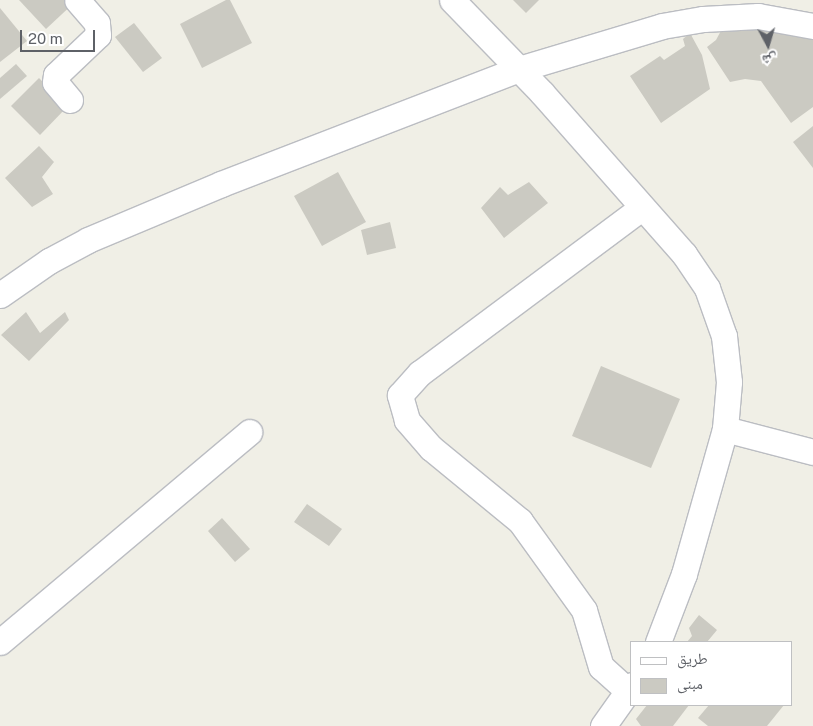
<!DOCTYPE html>
<html>
<head>
<meta charset="utf-8">
<style>
	body { margin:0 }
	#map { position:relative; width:813px; height:726px; overflow:hidden; background:#f0efe6; font-family:"Public Sans","Noto Naskh Arabic",sans-serif }
	div>[style] { position:absolute }
	[style*='--x'] { left:calc(var(--x)*1px); top:calc(var(--y)*1px); width:calc(var(--w)*1px); rotate:calc(var(--a)*1deg) }
	.building>* { inset:0; background:#cbcac2 }
	.roads { filter:drop-shadow(1px 0 #bbbdc2) drop-shadow(-1px 0 #bbbdc2) drop-shadow(0 1px #bbbdc2) drop-shadow(0 -1px #bbbdc2) }
	.minor>* { height:25px; margin:-12.5px; padding:0 12.5px; transform-origin:12.5px; border-radius:12.5px; background:#fff }
	span { translate:-50% -50%; white-space:nowrap; text-align:center; line-height:1.15; -webkit-text-stroke:4px #fff; paint-order:stroke }
	.legend { position:absolute; left:630px; top:641px; width:162px; height:65px; box-sizing:border-box; background:#fff; border:1px solid #bfc0c2; margin:0; padding:6px 9px; list-style:none; font-size:15px; color:#5e6167 }
	.legend li { display:flex; align-items:center; gap:10px; height:25px }
	.legend b { width:25px; border:1px solid #bfc0c2 }
	.north { position:absolute; left:743px; top:20px; width:50px; height:50px; -webkit-text-stroke:4px #fff; paint-order:stroke; rotate:174deg; font-size:14px; font-weight:700; line-height:20px; text-align:center; color:#5e6167 }
	.north::after { content:''; display:block; margin:auto; width:18px; height:22px; background:#5e6167; clip-path:polygon(50% 0,100% 100%,50% 72%,0 100%) }
	.scale { position:absolute; left:20px; top:30px; width:75px; height:22px; box-sizing:border-box; border:2px solid #5e6167; border-top:0; padding-left:6px; font-size:15px; line-height:18px; white-space:nowrap; color:#5e6167; -webkit-text-stroke:4px #fff; paint-order:stroke }
</style>
</head>
<body>
<div id="map">
	<div class="building">
		<div style="clip-path:polygon(19px 0,75px 0,76px 1px,46px 29px)"></div>
		<div style="clip-path:polygon(226px 0,230px 0,252px 43px,202px 68px,180px 24px)"></div>
		<div style="clip-path:polygon(513px 0,539px 0,526px 13px)"></div>
		<div style="clip-path:polygon(0 8px,27px 41px,0 62px)"></div>
		<div style="clip-path:polygon(134px 23px,162px 58px,143px 72px,115px 37px)"></div>
		<div style="clip-path:polygon(723px 27px,813px 34px,813px 107px,791px 123px,761px 81px,745px 79px,730px 82px,707px 47px,716px 40px)"></div>
		<div style="clip-path:polygon(690px 33px,702px 55px,710px 89px,661px 123px,630px 76px,660px 56px,664px 60px,685px 46px,683px 39px)"></div>
		<div style="clip-path:polygon(16px 64px,27px 76px,0 99px,0 78px)"></div>
		<div style="clip-path:polygon(39px 78px,67px 107px,40px 135px,11px 106px)"></div>
		<div style="clip-path:polygon(813px 126px,813px 168px,793px 142px)"></div>
		<div style="clip-path:polygon(39px 146px,54px 162px,42px 177px,53px 194px,32px 207px,5px 178px)"></div>
		<div style="clip-path:polygon(338px 172px,366px 222px,322px 246px,294px 196px)"></div>
		<div style="clip-path:polygon(529px 182px,548px 203px,504px 238px,481px 208px,500px 187px,508px 195px)"></div>
		<div style="clip-path:polygon(390px 222px,396px 248px,367px 255px,361px 230px)"></div>
		<div style="clip-path:polygon(26px 312px,40px 333px,65px 312px,69px 320px,29px 361px,1px 335px)"></div>
		<div style="clip-path:polygon(601px 366px,680px 399px,651px 468px,572px 436px)"></div>
		<div style="clip-path:polygon(307px 504px,342px 529px,329px 546px,294px 522px)"></div>
		<div style="clip-path:polygon(222px 518px,250px 549px,235px 562px,208px 531px)"></div>
		<div style="clip-path:polygon(699px 615px,717px 630px,707px 642px,687px 642px,692px 636px,689px 628px)"></div>
		<div style="clip-path:polygon(647px 705px,689px 705px,673px 726px,641px 726px,636px 719px)"></div>
		<div style="clip-path:polygon(709px 705px,784px 705px,767px 726px,708px 726px,698px 718px)"></div>
	</div>
	<div class="roads">
		<div class="minor">
			<div style="--x:452;--y:0;--w:129;--a:45.9"></div>
			<div style="--x:542;--y:93;--w:215;--a:48.6"></div>
			<div style="--x:684;--y:254;--w:41;--a:55.9"></div>
			<div style="--x:707;--y:288;--w:51;--a:70.5"></div>
			<div style="--x:724;--y:336;--w:46;--a:83.8"></div>
			<div style="--x:729;--y:382;--w:47;--a:94.9"></div>
			<div style="--x:725;--y:429;--w:151;--a:105.8"></div>
			<div style="--x:684;--y:574;--w:73;--a:110.9"></div>
			<div style="--x:70;--y:100;--w:23;--a:-130"></div>
			<div style="--x:55;--y:82;--w:7;--a:-82"></div>
			<div style="--x:56;--y:75;--w:58;--a:-43.6"></div>
			<div style="--x:98;--y:35;--w:12;--a:-95"></div>
			<div style="--x:97;--y:23;--w:30;--a:-131"></div>
			<div style="--x:0;--y:295;--w:60;--a:-34.8"></div>
			<div style="--x:49;--y:261;--w:44;--a:-28.3"></div>
			<div style="--x:88;--y:240;--w:144;--a:-22.8"></div>
			<div style="--x:221;--y:184;--w:319;--a:-21.1"></div>
			<div style="--x:519;--y:69;--w:149;--a:-16.7"></div>
			<div style="--x:662;--y:26;--w:42;--a:-9.7"></div>
			<div style="--x:703;--y:19;--w:55;--a:-3.1"></div>
			<div style="--x:758;--y:16;--w:56;--a:10.3"></div>
			<div style="--x:725;--y:429;--w:91;--a:14.6"></div>
			<div style="--x:0;--y:642;--w:326;--a:-40.1"></div>
			<div style="--x:628;--y:691;--w:36;--a:-138"></div>
			<div style="--x:601;--y:667;--w:59;--a:-106.6"></div>
			<div style="--x:584;--y:610;--w:110;--a:-125.7"></div>
			<div style="--x:520;--y:521;--w:115;--a:-140.6"></div>
			<div style="--x:431;--y:448;--w:37;--a:-131"></div>
			<div style="--x:407;--y:420;--w:26;--a:-106"></div>
			<div style="--x:400;--y:395;--w:30;--a:-48"></div>
			<div style="--x:420;--y:373;--w:276;--a:-36.7"></div>
			<div style="--x:603;--y:726;--w:50;--a:-54.7"></div>
		</div>
	</div>
	<ul class="legend">
	<li><b style="height:6px;background:#fff"></b>طريق</li>
	<li><b style="height:14px;background:#cbcac2"></b>مبنى</li>
	</ul>
	<div class="north">ش</div>
	<div class="scale">20 m</div>
</div>
</body>
</html>
